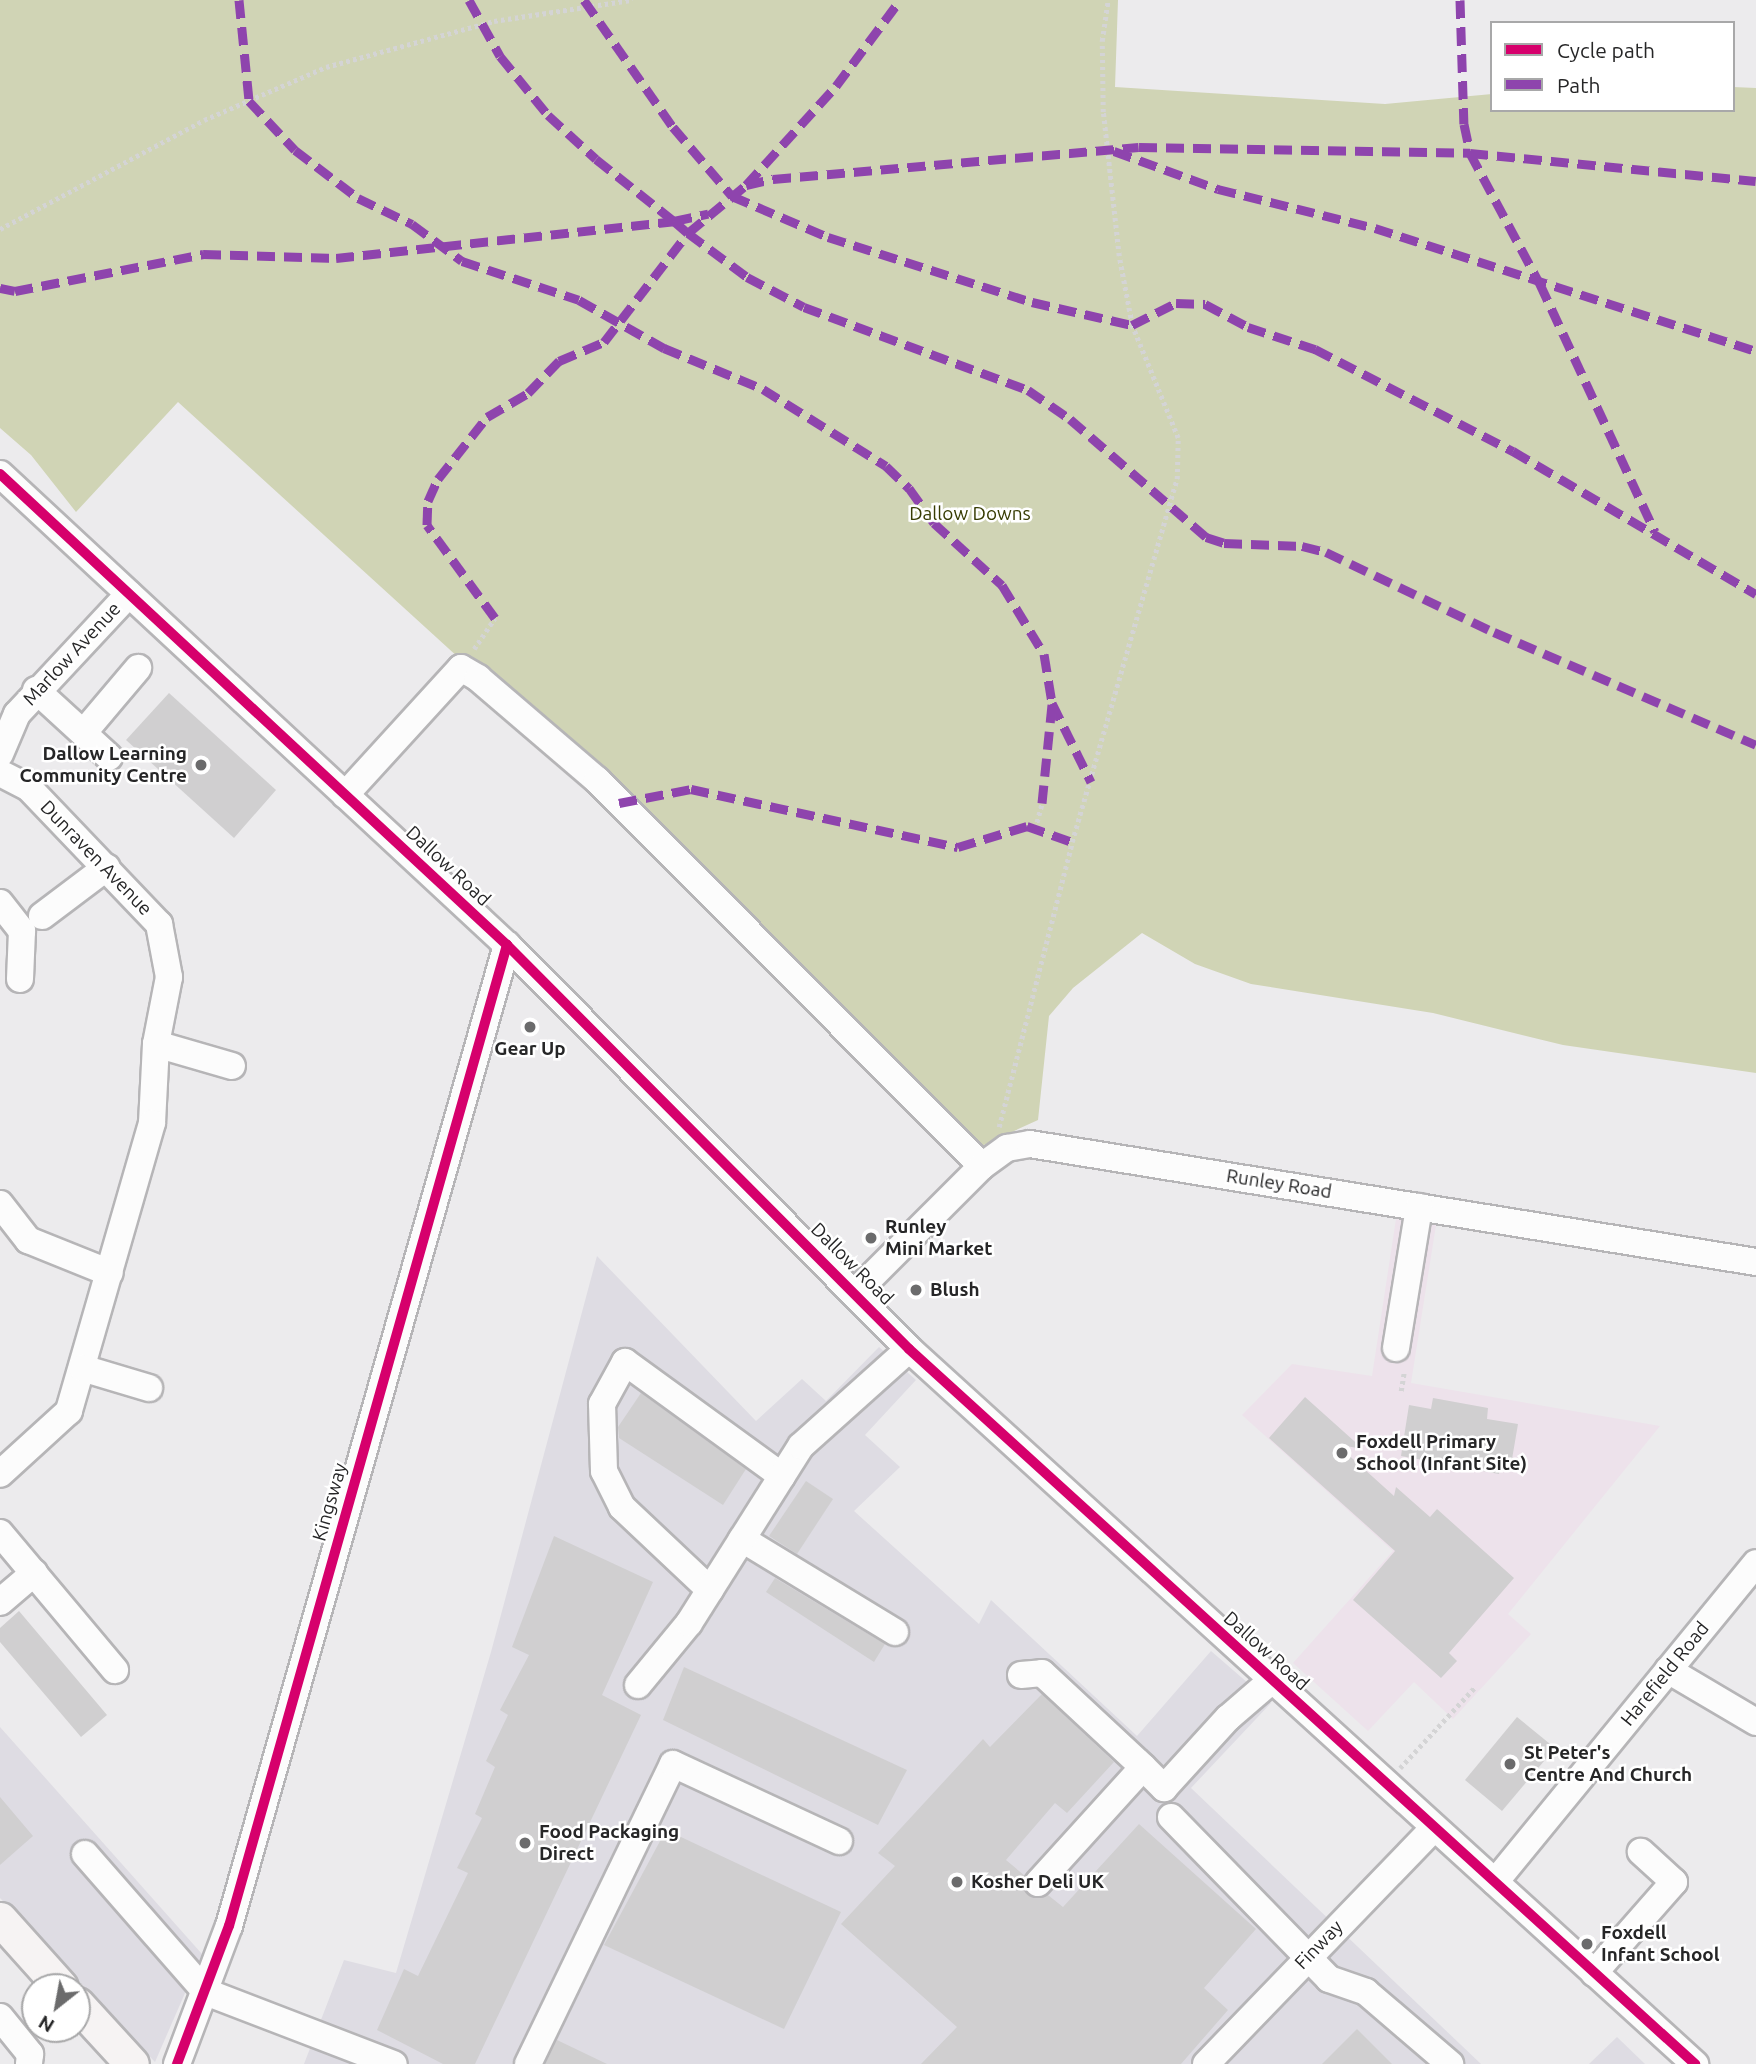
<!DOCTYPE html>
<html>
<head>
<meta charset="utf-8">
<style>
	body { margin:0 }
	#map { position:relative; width:1756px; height:2064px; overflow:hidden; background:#ecebed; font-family:Ubuntu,sans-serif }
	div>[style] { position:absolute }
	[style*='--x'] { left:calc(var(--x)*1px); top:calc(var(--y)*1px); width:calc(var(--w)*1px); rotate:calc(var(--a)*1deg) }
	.built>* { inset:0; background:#dedce3 }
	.education>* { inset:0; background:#ede2eb }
	.green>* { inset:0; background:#d0d4b5 }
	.building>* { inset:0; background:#d0cfd0 }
	.path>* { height:4.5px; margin-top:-2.25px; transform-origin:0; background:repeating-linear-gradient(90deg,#d4d4d5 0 3.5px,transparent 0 7px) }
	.roads { filter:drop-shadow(2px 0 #b6b5b7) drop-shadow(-2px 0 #b6b5b7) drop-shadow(0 2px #b6b5b7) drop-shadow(0 -2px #b6b5b7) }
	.minor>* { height:26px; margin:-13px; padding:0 13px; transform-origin:13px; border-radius:13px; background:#fcfcfc }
	.major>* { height:33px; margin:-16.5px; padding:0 16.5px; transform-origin:16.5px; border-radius:16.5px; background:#f6f3f3 }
	.quiet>* { height:9px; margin-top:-4.5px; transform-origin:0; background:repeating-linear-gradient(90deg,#8e44ad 0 18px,transparent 0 27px) }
	.cycleway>* { height:10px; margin:-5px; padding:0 5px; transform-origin:5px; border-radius:5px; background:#d6006c }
	.dots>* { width:19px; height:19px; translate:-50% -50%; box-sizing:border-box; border:4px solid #fff; border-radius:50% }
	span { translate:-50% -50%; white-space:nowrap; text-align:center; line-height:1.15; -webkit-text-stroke:5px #fff; paint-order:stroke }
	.park-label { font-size:19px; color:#373c03 }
	.street-label { font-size:19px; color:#262627 }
	.poi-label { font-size:19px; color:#262627; font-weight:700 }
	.right { translate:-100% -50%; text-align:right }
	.left { translate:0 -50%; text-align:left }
	.legend { position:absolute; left:1490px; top:21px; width:245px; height:91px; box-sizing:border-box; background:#fff; border:2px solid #a8a8a9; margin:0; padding:9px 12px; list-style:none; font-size:21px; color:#262627 }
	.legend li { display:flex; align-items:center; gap:14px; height:35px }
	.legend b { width:35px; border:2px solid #a8a8a9 }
	.north { position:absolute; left:21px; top:1973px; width:70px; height:70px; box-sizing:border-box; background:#fff; border:2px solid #a8a8a9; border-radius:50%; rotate:211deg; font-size:19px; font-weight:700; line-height:28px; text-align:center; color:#262627 }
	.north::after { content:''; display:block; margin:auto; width:24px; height:32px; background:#6b6b6c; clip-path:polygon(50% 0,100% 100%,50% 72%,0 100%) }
</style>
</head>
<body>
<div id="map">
	<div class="built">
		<div style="clip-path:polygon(597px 1256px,756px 1421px,802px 1379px,826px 1401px,879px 1347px,916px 1380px,865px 1435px,900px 1467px,854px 1511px,979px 1624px,991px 1600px,1137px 1736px,1211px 1651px,1271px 1703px,1191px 1788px,1481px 2064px,304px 2064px,344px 1960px,396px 1973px,491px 1652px)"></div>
		<div style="clip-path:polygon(0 1727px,202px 1954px,155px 2062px,0 1898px)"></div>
		<div style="clip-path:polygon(1617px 2037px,1645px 2064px,1589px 2064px)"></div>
	</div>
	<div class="education">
		<div style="clip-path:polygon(1396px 1219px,1436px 1225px,1411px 1383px,1660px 1426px,1508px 1614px,1531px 1634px,1453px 1719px,1414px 1682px,1368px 1731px,1293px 1663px,1393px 1551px,1242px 1415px,1292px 1364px,1372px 1376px)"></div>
	</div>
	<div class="green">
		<div style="clip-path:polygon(0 0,1118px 0,1115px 87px,1385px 104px,1492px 94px,1492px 110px,1733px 110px,1733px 87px,1756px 88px,1756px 1073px,1563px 1045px,1433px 1013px,1251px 984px,1195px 964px,1142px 933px,1073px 988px,1049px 1016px,1038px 1120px,964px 1154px,651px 833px,178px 402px,76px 512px,31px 455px,0 428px)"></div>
	</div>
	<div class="building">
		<div style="clip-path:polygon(169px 693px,276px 790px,234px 838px,126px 740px)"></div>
		<div style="clip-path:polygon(641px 1393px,746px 1469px,723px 1505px,619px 1438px,618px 1427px)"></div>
		<div style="clip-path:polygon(1305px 1397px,1363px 1449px,1346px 1446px,1343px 1450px,1394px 1496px,1396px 1487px,1430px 1517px,1437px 1509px,1514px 1578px,1449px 1653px,1457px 1661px,1441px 1678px,1353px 1600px,1395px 1551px,1269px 1438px)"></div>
		<div style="clip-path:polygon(1433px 1398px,1488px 1408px,1487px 1419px,1518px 1424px,1511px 1465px,1501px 1463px,1499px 1474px,1401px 1456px,1409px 1405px,1431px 1409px)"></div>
		<div style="clip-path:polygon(806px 1481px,833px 1499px,797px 1554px,769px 1536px)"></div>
		<div style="clip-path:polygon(554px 1536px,653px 1582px,602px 1695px,641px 1715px,475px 2064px,443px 2064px,377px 2030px,404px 1969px,418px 1976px,468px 1873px,457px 1868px,482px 1818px,475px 1814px,495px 1767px,486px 1761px,508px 1715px,500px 1710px,529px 1655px,512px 1647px)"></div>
		<div style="clip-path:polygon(775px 1578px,885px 1644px,874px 1662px,766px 1592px)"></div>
		<div style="clip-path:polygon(19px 1611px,107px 1715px,81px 1737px,0 1642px,0 1628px)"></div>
		<div style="clip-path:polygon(684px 1667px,907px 1770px,878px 1825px,663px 1720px)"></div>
		<div style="clip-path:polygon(1042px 1694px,1114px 1762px,1067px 1813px,1055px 1803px,1006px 1860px,1025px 1876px,1027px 1894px,1035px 1898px,1048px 1895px,1063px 1907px,1139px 1824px,1256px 1929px,1204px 1988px,1228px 2010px,1181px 2064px,921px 2064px,957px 2027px,841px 1924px,895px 1866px,878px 1853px,983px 1739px,990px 1747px)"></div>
		<div style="clip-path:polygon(1517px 1717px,1555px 1748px,1502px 1811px,1465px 1780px)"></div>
		<div style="clip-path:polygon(0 1797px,33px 1836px,0 1865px)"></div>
		<div style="clip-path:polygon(666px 1830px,841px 1912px,784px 2029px,604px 1945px)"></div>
		<div style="clip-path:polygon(1357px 2029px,1392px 2064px,1322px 2064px)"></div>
		<div style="clip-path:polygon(557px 2040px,607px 2064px,545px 2064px)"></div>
	</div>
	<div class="path">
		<div style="--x:0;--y:229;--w:231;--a:-28.1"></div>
		<div style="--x:204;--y:120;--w:133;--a:-23.5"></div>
		<div style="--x:326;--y:67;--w:174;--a:-15.3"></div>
		<div style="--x:494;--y:21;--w:140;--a:-8.7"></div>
		<div style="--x:474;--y:649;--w:37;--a:-56"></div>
		<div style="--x:1035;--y:829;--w:27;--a:-75"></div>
		<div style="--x:999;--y:1127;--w:294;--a:-75.6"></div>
		<div style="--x:1072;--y:842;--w:378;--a:-73.9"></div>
		<div style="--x:1177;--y:479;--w:41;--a:-88.6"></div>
		<div style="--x:1178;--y:438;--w:122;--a:-112.2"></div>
		<div style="--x:1132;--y:325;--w:70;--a:-100.7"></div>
		<div style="--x:1119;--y:256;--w:145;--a:-96.3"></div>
		<div style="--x:1103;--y:112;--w:71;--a:-90.8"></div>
		<div style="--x:1102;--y:41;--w:41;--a:-81.7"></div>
		<div style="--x:1401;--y:1391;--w:20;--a:-81"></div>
		<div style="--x:1400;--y:1768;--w:109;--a:-47.2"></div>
	</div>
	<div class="roads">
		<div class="minor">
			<div style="--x:0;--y:474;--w:692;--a:42.89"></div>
			<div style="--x:507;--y:945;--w:570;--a:45.14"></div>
			<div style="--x:909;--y:1349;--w:1063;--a:42.29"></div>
			<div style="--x:36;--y:690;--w:99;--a:42.5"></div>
			<div style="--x:84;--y:732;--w:84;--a:-49.8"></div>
			<div style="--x:0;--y:754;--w:43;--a:-67"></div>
			<div style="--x:17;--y:714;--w:164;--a:-47"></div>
			<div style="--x:0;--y:773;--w:31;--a:27"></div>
			<div style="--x:28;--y:787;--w:190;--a:46.3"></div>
			<div style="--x:159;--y:924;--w:54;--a:79.3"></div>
			<div style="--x:169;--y:977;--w:68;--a:101"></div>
			<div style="--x:156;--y:1044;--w:79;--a:92.9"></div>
			<div style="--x:152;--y:1123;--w:300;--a:106.1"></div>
			<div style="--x:69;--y:1411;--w:93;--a:137.6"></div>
			<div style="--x:345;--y:795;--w:172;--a:-47.6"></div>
			<div style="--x:461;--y:668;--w:20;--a:30"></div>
			<div style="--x:478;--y:678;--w:157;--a:40.6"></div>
			<div style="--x:597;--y:780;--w:545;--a:45.07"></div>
			<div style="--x:0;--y:903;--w:36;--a:52"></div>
			<div style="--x:22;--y:931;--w:48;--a:92.4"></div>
			<div style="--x:42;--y:916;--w:81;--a:-37"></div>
			<div style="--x:156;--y:1044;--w:79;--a:16.1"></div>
			<div style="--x:0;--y:1204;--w:46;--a:52.1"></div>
			<div style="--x:28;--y:1240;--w:88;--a:21.9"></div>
			<div style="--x:856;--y:1292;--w:178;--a:-45"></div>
			<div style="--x:982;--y:1166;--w:31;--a:-36"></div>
			<div style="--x:1007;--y:1148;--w:23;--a:-10"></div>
			<div style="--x:1030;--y:1144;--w:736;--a:9.23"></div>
			<div style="--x:1396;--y:1348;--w:143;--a:-80.7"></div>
			<div style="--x:82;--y:1368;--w:70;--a:16.6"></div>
			<div style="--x:0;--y:1533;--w:179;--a:50"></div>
			<div style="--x:742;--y:1539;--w:179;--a:31.3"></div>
			<div style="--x:710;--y:1590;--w:121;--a:-136.7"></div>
			<div style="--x:622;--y:1507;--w:40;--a:-116.6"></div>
			<div style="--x:604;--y:1471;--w:67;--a:-91.7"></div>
			<div style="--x:602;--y:1404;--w:48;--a:-61.3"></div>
			<div style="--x:625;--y:1362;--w:194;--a:36"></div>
			<div style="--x:0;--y:1602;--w:45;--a:-40.5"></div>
			<div style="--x:1668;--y:1670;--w:102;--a:30.6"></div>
			<div style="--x:1021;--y:1675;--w:21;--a:-5"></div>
			<div style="--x:1042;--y:1673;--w:138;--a:42.9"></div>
			<div style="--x:638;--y:1685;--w:80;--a:-50.6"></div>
			<div style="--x:689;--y:1623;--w:209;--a:-57.7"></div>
			<div style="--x:801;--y:1446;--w:145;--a:-41.9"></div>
			<div style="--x:1171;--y:1817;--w:226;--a:45.7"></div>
			<div style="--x:1329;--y:1979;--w:39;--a:19"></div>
			<div style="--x:1366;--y:1992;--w:111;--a:40.6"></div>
			<div style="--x:85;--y:1854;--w:184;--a:48.8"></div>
			<div style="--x:206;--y:1992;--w:201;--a:21"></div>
			<div style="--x:1495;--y:1882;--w:412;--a:-50.7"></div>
			<div style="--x:1038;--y:1883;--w:156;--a:-47.8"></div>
			<div style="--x:1143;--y:1767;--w:30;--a:45"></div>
			<div style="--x:1164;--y:1788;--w:95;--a:-47.6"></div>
			<div style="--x:1228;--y:1718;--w:58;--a:-40.8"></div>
			<div style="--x:1594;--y:1973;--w:121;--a:-48.7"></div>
			<div style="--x:1674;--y:1882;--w:45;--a:-137.7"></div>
			<div style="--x:0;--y:2017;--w:48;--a:51"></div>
			<div style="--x:30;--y:2054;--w:10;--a:96"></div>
			<div style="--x:177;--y:2064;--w:147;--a:-69.4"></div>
			<div style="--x:229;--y:1926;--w:1020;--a:-74.18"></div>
			<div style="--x:528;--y:2064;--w:333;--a:-64.2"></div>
			<div style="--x:673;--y:1764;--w:183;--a:24.9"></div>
			<div style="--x:1206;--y:2064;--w:328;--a:-46"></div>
		</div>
		<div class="major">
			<div style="--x:0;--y:1919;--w:91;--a:48.1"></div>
			<div style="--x:77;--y:2004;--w:81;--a:47.5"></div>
		</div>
	</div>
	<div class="quiet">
		<div style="--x:239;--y:0;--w:101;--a:84.3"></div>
		<div style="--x:249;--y:101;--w:67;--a:46.8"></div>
		<div style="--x:295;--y:150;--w:79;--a:37.3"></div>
		<div style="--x:358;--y:198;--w:60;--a:25.7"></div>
		<div style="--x:412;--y:224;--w:62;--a:36.5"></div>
		<div style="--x:462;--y:261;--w:123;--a:18.4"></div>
		<div style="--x:579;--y:300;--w:98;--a:29.5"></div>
		<div style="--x:664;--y:348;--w:107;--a:22.5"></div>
		<div style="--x:763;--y:389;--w:145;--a:32"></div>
		<div style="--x:886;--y:466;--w:32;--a:44"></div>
		<div style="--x:909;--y:488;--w:43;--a:54.5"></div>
		<div style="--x:934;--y:523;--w:92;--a:42.4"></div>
		<div style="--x:1002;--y:585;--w:81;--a:58.7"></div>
		<div style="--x:1044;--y:654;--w:50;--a:80.7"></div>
		<div style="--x:1052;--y:703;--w:88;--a:63.7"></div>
		<div style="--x:469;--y:0;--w:64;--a:61"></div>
		<div style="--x:500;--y:56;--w:76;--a:50.9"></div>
		<div style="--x:548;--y:115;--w:65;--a:42.5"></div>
		<div style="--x:596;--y:159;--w:100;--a:38.5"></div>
		<div style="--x:674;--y:221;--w:35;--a:-12"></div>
		<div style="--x:584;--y:0;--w:155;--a:55"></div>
		<div style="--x:673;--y:127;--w:91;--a:49.5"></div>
		<div style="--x:732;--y:196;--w:104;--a:23.1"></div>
		<div style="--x:828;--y:237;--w:214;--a:17.7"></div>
		<div style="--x:1032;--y:302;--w:103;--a:13"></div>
		<div style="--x:1132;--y:325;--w:49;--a:-26.6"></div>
		<div style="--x:1176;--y:303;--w:29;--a:2"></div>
		<div style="--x:1205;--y:304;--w:49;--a:28.1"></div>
		<div style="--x:1248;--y:327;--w:71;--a:18.2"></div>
		<div style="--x:1315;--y:349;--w:223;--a:27.3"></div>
		<div style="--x:1513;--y:451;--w:282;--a:30.5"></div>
		<div style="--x:1460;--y:0;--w:124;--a:88.2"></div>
		<div style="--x:1464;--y:124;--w:30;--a:78"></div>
		<div style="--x:1470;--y:153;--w:287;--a:5.6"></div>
		<div style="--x:1114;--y:151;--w:111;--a:20.1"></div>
		<div style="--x:1218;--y:189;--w:162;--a:14"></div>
		<div style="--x:1375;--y:228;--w:400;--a:17.9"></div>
		<div style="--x:746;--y:185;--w:134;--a:-47.7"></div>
		<div style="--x:836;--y:86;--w:107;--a:-53.3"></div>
		<div style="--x:0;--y:288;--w:15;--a:11"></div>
		<div style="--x:15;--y:291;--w:192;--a:-11.1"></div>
		<div style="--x:203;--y:254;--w:133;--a:1.7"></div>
		<div style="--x:336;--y:258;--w:340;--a:-6.2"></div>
		<div style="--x:674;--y:221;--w:18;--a:41"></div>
		<div style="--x:688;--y:233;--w:75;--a:-39.6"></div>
		<div style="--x:746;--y:185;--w:28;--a:-13"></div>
		<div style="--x:773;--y:179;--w:367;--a:-5"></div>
		<div style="--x:1139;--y:147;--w:331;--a:1"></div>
		<div style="--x:1470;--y:153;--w:149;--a:61.9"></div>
		<div style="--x:1540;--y:284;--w:273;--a:65.1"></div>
		<div style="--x:495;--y:618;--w:115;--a:-126.2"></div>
		<div style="--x:427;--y:525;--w:24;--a:-88"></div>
		<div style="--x:428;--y:501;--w:24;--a:-66"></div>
		<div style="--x:438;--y:479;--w:79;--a:-51.7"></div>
		<div style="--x:487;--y:417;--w:48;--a:-30.3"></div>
		<div style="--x:528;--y:393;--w:45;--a:-45.9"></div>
		<div style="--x:559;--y:361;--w:49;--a:-22.9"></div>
		<div style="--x:604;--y:342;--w:138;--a:-52.4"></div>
		<div style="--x:688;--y:233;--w:74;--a:36.7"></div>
		<div style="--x:747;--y:277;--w:64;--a:27.8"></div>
		<div style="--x:804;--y:307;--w:239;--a:20.3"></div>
		<div style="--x:1028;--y:390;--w:51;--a:34.6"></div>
		<div style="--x:1070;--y:419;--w:180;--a:40.9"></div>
		<div style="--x:1206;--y:537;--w:19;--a:18"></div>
		<div style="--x:1224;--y:543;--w:78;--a:2.2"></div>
		<div style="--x:1302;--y:546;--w:25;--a:14"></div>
		<div style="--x:1326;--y:552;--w:186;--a:25.5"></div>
		<div style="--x:1494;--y:632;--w:285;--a:23.3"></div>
		<div style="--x:619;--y:803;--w:73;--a:-11"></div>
		<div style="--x:691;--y:789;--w:273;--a:12.3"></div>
		<div style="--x:958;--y:847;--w:72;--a:-16.9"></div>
		<div style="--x:1027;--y:826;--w:48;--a:19.6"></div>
		<div style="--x:1042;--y:803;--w:99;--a:-84.2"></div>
	</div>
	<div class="cycleway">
		<div style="--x:0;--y:474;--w:692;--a:42.89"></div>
		<div style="--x:507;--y:945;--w:570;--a:45.14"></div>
		<div style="--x:909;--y:1349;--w:1063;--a:42.29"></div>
		<div style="--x:177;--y:2064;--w:147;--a:-69.4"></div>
		<div style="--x:229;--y:1926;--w:1020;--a:-74.18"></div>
	</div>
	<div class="dots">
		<div style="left:201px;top:765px;background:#6b6b6c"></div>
		<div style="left:530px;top:1027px;background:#6b6b6c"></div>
		<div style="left:871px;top:1238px;background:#6b6b6c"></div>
		<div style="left:916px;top:1290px;background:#6b6b6c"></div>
		<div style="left:1342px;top:1453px;background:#6b6b6c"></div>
		<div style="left:1510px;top:1764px;background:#6b6b6c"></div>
		<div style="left:525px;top:1843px;background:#6b6b6c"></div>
		<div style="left:957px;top:1882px;background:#6b6b6c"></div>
		<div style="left:1587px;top:1944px;background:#6b6b6c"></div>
	</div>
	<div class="park-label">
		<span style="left:970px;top:514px">Dallow Downs</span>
	</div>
	<div class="street-label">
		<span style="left:72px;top:654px;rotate:-47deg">Marlow Avenue</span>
		<span style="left:96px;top:858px;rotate:46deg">Dunraven Avenue</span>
		<span style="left:448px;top:866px;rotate:43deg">Dallow Road</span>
		<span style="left:1279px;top:1184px;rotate:9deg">Runley Road</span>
		<span style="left:852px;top:1264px;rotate:45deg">Dallow Road</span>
		<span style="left:330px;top:1502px;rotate:-74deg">Kingsway</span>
		<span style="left:1266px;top:1651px;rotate:42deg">Dallow Road</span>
		<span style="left:1665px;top:1674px;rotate:-51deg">Harefield Road</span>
		<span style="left:1319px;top:1945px;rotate:-46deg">Finway</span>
	</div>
	<div class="poi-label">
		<span class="right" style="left:187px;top:765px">Dallow Learning<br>Community Centre</span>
		<span style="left:530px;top:1049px">Gear Up</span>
		<span class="left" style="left:885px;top:1238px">Runley<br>Mini Market</span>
		<span class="left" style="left:930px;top:1290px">Blush</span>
		<span class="left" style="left:1356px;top:1453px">Foxdell Primary<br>School (Infant Site)</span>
		<span class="left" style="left:1524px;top:1764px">St Peter's<br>Centre And Church</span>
		<span class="left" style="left:539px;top:1843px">Food Packaging<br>Direct</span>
		<span class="left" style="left:971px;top:1882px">Kosher Deli UK</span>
		<span class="left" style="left:1601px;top:1944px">Foxdell<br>Infant School</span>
	</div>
	<ul class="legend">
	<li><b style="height:9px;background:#d6006c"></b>Cycle path</li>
	<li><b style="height:9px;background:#8e44ad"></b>Path</li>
	</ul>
	<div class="north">N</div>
</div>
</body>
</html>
